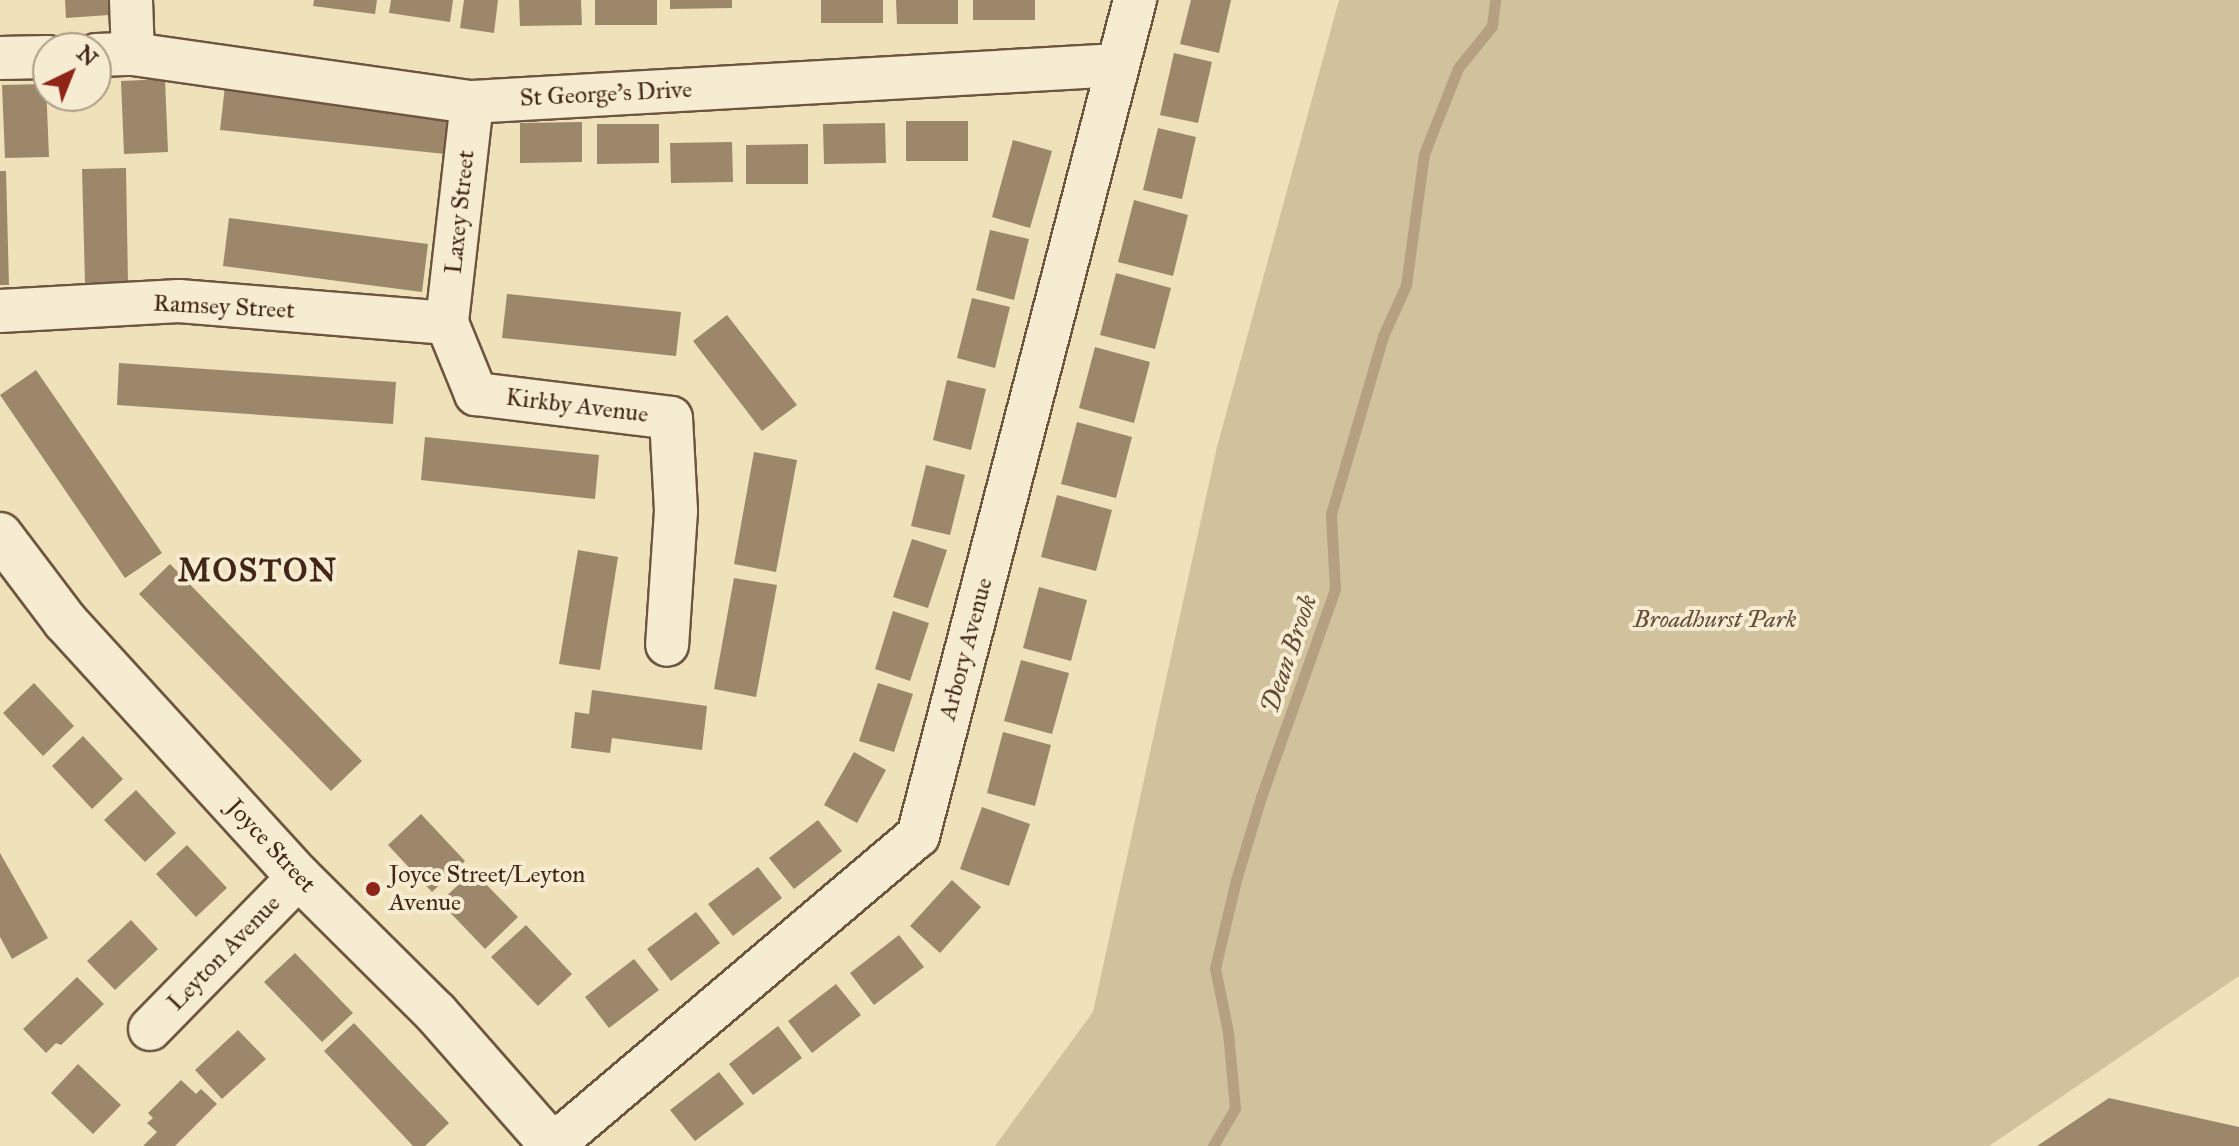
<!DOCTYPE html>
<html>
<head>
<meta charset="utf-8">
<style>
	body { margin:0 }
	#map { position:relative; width:2239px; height:1146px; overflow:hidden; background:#efe1b9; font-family:"IM FELL Great Primer",serif }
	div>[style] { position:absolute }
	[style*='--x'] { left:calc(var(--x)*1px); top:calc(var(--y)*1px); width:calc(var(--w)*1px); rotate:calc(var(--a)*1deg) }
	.green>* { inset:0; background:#d2c19d }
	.stream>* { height:11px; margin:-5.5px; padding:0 5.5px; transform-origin:5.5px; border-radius:5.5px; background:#b5a182 }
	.building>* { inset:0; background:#9c876b }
	.roads { filter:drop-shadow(2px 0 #6e553f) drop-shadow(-2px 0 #6e553f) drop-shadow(0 2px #6e553f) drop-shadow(0 -2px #6e553f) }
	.street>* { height:42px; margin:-21px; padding:0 21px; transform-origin:21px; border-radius:21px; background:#f5ecd2 }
	.secondary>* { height:44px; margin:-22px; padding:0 22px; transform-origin:22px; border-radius:22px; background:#f5ecd2 }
	.dots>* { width:22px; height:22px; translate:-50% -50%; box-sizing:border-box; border:4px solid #f5ecd2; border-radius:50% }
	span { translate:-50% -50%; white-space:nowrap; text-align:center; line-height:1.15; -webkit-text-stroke:8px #f5ecd2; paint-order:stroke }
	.street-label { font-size:24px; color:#432616 }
	.park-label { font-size:24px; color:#674d38; font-style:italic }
	.poi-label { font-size:24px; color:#432616 }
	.left { translate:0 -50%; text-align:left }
	.water-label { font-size:26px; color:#654b36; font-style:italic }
	.district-label { font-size:32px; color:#432616; font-weight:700; letter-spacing:2px }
	.north { position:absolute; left:32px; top:32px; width:80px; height:80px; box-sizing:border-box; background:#f5ecd2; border:2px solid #ae9d87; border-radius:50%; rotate:43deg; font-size:22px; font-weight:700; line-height:32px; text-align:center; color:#432616 }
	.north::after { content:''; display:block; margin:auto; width:28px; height:36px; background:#8f2418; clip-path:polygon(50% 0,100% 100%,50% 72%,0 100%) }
</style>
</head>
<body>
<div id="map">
	<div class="green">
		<div style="clip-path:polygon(1339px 0,2239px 0,2239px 976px,1989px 1146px,995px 1146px,1093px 1012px,1217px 447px)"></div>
	</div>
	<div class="stream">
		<div style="--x:1213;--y:1146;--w:44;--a:-59.9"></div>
		<div style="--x:1235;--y:1108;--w:76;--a:-95.3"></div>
		<div style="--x:1228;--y:1032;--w:65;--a:-101.5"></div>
		<div style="--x:1215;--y:968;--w:90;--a:-76.6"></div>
		<div style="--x:1236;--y:880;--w:87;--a:-73.2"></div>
		<div style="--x:1261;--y:797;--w:221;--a:-70.4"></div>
		<div style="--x:1335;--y:589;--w:75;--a:-93.1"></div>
		<div style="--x:1331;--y:514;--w:185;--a:-73.7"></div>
		<div style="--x:1383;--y:336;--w:56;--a:-65.7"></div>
		<div style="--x:1406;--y:285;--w:132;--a:-82.2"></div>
		<div style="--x:1424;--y:154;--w:92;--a:-68.4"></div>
		<div style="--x:1458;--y:68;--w:54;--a:-51"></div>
		<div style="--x:1492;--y:26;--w:26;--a:-83"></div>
	</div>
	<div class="building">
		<div style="clip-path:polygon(65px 0,108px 0,109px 15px,66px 18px)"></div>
		<div style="clip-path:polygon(314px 0,377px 0,375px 14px,313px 6px)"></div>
		<div style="clip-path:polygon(391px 0,453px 0,450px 22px,389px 13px)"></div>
		<div style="clip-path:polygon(464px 0,498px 0,494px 33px,460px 28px)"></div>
		<div style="clip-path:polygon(519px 0,581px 0,582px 25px,520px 26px)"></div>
		<div style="clip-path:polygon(595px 0,657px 0,657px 25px,595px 25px)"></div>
		<div style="clip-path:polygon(670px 0,732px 0,732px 8px,670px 9px)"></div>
		<div style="clip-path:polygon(821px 0,883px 0,883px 23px,821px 23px)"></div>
		<div style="clip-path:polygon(896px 0,958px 0,958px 24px,897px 24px)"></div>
		<div style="clip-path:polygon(973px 0,1035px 0,1035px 20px,973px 20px)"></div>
		<div style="clip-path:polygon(1191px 0,1231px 0,1219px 53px,1180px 44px)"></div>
		<div style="clip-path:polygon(1174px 53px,1212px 62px,1198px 123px,1160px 115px)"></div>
		<div style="clip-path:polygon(165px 79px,168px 152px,124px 154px,121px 81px)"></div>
		<div style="clip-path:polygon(46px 84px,49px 157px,5px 158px,2px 85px)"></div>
		<div style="clip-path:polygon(225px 86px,449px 110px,445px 154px,220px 130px)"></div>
		<div style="clip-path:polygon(906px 121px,968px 121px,968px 161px,906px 161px)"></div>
		<div style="clip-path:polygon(582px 122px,582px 162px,520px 163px,520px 123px)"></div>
		<div style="clip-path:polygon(885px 123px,886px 163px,824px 164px,823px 124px)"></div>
		<div style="clip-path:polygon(597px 124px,659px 124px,659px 163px,597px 164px)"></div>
		<div style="clip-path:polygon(1158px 128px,1196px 137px,1182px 199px,1143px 190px)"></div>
		<div style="clip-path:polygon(1013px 140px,1052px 151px,1030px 228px,992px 217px)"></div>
		<div style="clip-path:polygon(732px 142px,733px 182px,671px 183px,670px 143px)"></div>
		<div style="clip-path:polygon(808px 144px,808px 184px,746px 184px,746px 145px)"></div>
		<div style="clip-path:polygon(126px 168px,128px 282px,85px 283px,82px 169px)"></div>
		<div style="clip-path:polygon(0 171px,6px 171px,9px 285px,0 285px)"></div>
		<div style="clip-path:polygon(1134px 200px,1188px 215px,1173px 276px,1118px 262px)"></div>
		<div style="clip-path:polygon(229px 218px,428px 244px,422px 292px,223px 266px)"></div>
		<div style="clip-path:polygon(990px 230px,1029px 239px,1014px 300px,976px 290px)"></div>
		<div style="clip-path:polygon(1116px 273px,1171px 288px,1155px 349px,1100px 335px)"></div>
		<div style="clip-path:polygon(507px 294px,681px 312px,676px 356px,502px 338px)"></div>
		<div style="clip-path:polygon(972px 298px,1010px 307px,995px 368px,957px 358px)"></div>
		<div style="clip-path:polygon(727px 315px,797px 405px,762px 431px,693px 341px)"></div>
		<div style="clip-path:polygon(1095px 347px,1150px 362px,1134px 423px,1079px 408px)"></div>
		<div style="clip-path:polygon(119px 363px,396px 382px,393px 424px,117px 405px)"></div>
		<div style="clip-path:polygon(36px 370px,162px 553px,125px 578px,0 395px)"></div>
		<div style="clip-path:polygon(947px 380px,986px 389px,971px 450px,933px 440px)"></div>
		<div style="clip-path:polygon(1077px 422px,1132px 437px,1116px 498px,1061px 484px)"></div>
		<div style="clip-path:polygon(425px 437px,599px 455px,595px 499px,421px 480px)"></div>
		<div style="clip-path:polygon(754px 452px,797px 460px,776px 572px,734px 564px)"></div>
		<div style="clip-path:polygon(926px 465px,965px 475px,950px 535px,911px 526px)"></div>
		<div style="clip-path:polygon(1057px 495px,1112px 510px,1096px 571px,1041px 557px)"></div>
		<div style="clip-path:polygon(912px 539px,947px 550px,928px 608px,893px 597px)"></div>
		<div style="clip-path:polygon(578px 550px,618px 557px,600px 670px,559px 664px)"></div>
		<div style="clip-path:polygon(170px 564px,362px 761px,331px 791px,139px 594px)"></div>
		<div style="clip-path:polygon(734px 578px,777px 585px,756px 697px,714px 689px)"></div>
		<div style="clip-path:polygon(1039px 587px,1087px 600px,1071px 661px,1023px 648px)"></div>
		<div style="clip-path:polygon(893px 611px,929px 623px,910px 681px,875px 669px)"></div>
		<div style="clip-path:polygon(1021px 660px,1069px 673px,1052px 734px,1004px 721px)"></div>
		<div style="clip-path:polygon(34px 683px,74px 726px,43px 756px,3px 713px)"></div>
		<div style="clip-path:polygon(878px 683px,913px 694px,894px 752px,859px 741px)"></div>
		<div style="clip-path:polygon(592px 690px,707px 706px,702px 750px,612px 738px,610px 753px,571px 748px,575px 712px,589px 714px)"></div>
		<div style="clip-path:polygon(1003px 732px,1051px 745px,1035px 806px,987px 793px)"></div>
		<div style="clip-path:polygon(83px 736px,123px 779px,92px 809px,52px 766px)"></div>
		<div style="clip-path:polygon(854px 752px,886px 770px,857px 823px,824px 805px)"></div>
		<div style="clip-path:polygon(136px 790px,176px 833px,145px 862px,104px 820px)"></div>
		<div style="clip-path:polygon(982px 807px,1030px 824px,1009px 886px,960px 869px)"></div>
		<div style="clip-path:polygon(421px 814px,465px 861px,432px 892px,388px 845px)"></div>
		<div style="clip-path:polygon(818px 820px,842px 851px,794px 889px,769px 858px)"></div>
		<div style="clip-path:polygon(187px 845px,227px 888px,196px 917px,156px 874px)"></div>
		<div style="clip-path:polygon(0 853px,48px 938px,12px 959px,0 937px)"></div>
		<div style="clip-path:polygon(758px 867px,782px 898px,733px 936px,708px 904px)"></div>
		<div style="clip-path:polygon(473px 871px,518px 917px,485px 949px,440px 902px)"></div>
		<div style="clip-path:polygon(952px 880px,981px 907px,940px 953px,910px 926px)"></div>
		<div style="clip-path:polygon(696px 912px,720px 943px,671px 981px,647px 949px)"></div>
		<div style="clip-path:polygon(131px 920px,158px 949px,115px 990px,87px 961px)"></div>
		<div style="clip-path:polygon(526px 925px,572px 974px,538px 1006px,491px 957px)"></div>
		<div style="clip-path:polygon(899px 935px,924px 967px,874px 1005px,850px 973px)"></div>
		<div style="clip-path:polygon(295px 953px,353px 1013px,322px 1042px,264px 982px)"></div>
		<div style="clip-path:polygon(634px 959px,659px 990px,609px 1028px,585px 997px)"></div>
		<div style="clip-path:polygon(77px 977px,104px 1004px,61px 1045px,56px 1043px,46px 1053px,23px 1029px)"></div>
		<div style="clip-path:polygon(836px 984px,861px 1015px,812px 1053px,788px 1021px)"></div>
		<div style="clip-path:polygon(354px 1023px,449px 1123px,425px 1146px,413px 1146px,324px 1051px)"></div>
		<div style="clip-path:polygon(778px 1026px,802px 1058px,753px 1095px,729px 1064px)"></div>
		<div style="clip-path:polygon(238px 1030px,266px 1059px,222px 1099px,195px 1070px)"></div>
		<div style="clip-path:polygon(78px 1064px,121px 1105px,93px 1134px,51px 1093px)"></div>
		<div style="clip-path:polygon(719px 1072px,744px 1104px,695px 1141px,670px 1110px)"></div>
		<div style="clip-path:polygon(181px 1080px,196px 1094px,201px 1089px,217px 1104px,175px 1146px,143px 1146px,157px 1132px,147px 1123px,153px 1118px,148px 1113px)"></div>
		<div style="clip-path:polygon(2109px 1098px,2239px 1127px,2239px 1146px,2037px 1146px)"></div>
	</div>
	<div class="roads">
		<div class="street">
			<div style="--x:131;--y:0;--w:54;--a:87.9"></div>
			<div style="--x:96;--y:55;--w:37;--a:-2"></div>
			<div style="--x:133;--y:54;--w:342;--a:8.1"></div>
			<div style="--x:472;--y:102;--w:647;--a:-3.28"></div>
			<div style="--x:0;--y:58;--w:48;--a:-1.2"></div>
			<div style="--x:472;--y:102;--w:222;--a:96.5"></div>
			<div style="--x:447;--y:323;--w:77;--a:67.8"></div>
			<div style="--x:476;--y:394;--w:196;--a:7"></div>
			<div style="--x:671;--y:418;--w:93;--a:86.9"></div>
			<div style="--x:676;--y:511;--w:134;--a:93.8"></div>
			<div style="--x:0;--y:311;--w:179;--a:-3.2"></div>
			<div style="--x:179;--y:301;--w:269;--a:4.7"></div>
			<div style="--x:150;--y:1029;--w:213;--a:-45.6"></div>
			<div style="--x:553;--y:1145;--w:478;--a:-40.3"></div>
			<div style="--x:918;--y:836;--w:864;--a:-75.45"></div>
		</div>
		<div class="secondary">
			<div style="--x:0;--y:535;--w:108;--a:52.9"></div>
			<div style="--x:65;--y:621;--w:347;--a:47.6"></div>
			<div style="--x:299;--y:877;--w:193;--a:44.8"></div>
			<div style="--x:436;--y:1013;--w:177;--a:48.7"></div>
		</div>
	</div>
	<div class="dots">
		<div style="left:373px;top:889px;background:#8f2418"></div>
	</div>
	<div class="street-label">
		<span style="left:606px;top:94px;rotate:-3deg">St George's Drive</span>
		<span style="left:460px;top:212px;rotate:-84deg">Laxey Street</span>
		<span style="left:224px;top:307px;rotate:3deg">Ramsey Street</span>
		<span style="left:577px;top:406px;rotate:7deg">Kirkby Avenue</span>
		<span style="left:966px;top:649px;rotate:-75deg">Arbory Avenue</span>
		<span style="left:271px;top:846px;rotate:47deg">Joyce Street</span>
		<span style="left:224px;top:953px;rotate:-46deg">Leyton Avenue</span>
	</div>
	<div class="park-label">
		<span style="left:1715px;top:620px">Broadhurst Park</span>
	</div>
	<div class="poi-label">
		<span class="left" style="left:389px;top:889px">Joyce Street/Leyton<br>Avenue</span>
	</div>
	<div class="water-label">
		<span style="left:1289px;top:654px;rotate:-71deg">Dean Brook</span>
	</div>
	<div class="district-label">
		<span style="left:258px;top:571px">MOSTON</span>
	</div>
	<div class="north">N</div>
</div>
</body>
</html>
